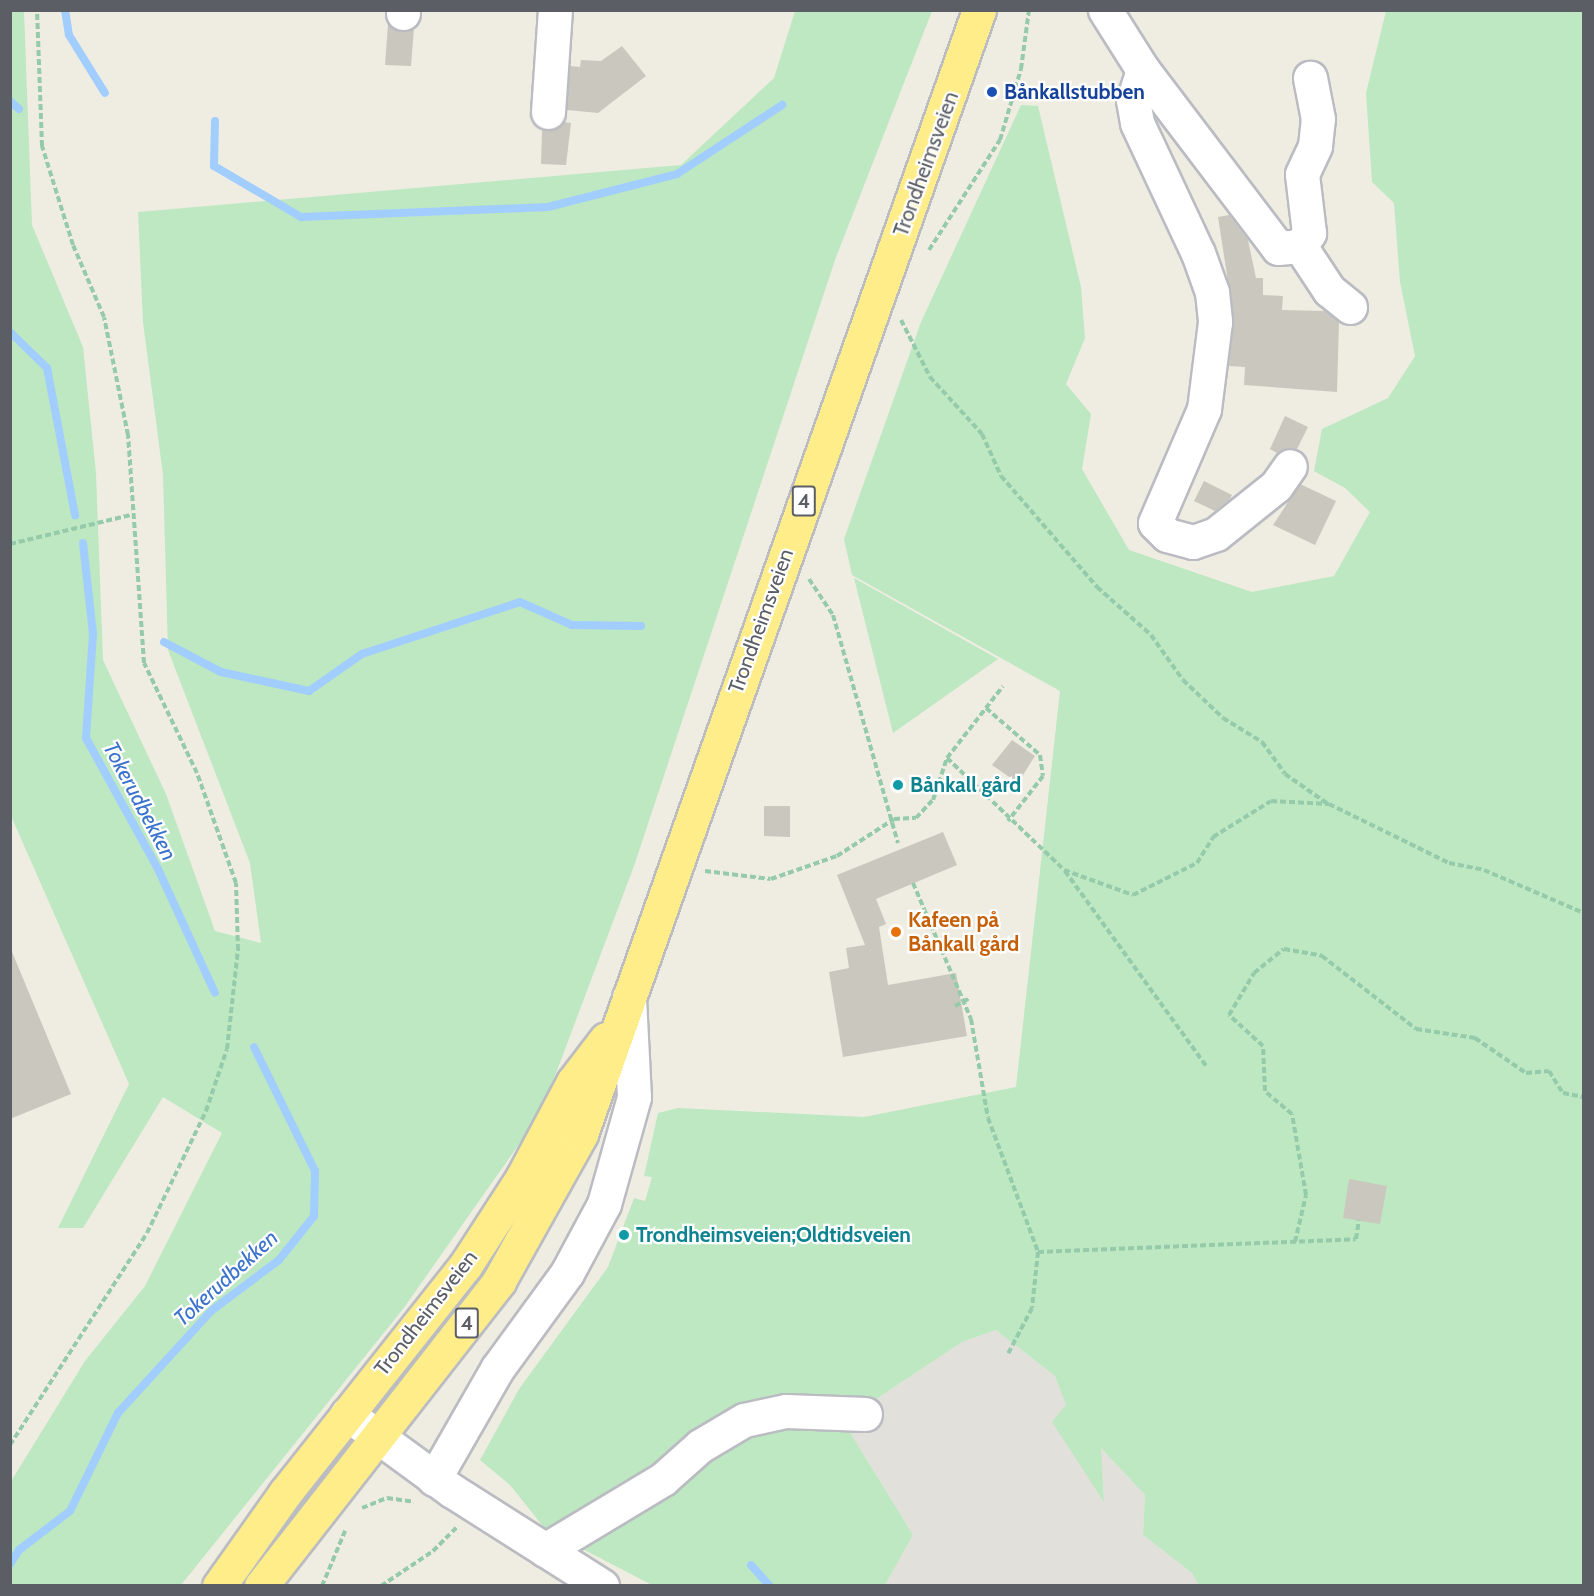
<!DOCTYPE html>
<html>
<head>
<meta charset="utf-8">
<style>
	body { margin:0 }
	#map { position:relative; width:1594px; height:1596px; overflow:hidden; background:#efede2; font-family:Cabin,sans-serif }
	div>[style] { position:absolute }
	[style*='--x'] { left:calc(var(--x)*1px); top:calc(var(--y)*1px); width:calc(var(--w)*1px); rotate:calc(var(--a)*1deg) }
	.industrial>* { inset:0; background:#e2e0da }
	.green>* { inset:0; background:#bde8c1 }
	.stream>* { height:8px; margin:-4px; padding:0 4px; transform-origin:4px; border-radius:4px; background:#a2cdff }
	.building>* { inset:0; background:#cac7bf }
	.path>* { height:4px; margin-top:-2px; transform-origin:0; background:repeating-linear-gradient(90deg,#95caaa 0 6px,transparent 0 9px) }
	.roads { filter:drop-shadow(2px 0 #babcc2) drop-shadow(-2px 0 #babcc2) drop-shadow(0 2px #babcc2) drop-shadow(0 -2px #babcc2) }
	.minor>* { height:33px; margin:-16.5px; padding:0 16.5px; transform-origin:16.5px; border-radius:16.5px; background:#fff }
	.highway>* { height:33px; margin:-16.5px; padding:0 16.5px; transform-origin:16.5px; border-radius:16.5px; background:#ffed89 }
	.path-bridge>* { height:4px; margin-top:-2px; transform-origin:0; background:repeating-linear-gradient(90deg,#95caaa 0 6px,transparent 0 9px) }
	.dots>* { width:16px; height:16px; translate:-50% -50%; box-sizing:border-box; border:3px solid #fff; border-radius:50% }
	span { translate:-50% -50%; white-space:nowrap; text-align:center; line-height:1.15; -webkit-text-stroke:4.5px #fff; paint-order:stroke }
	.shield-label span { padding:2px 4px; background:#fff; border:2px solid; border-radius:4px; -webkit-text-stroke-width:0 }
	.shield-label { font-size:20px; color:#5b5e64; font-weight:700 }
	.transit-label { font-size:21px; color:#164399; font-weight:700 }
	.left { translate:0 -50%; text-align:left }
	.street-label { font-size:21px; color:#5b5e64 }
	.culture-label { font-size:21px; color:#0d838f; font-weight:700 }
	.food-label { font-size:21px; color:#c56008; font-weight:700 }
	.water-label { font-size:22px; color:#3b73cc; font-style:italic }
	.frame { position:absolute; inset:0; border:12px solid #5b5e64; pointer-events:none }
</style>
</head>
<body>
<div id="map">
	<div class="industrial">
		<div style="clip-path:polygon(996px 1330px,1055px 1376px,1104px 1500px,1100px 1447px,1145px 1495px,1143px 1535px,1192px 1573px,1199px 1585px,885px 1585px,913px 1535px,843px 1421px,962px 1342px)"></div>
	</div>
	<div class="green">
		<div style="clip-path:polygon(11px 11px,24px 11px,32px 225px,83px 347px,96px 473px,103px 660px,166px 794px,215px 931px,261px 943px,250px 863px,168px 650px,163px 475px,143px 322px,138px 212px,681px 165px,774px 78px,795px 11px,932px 11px,835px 260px,634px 866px,541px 1113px,403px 1309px,181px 1585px,11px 1585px,10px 1483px,85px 1361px,145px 1286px,222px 1133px,163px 1097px,83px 1228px,58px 1228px,129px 1084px,11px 816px)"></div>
		<div style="clip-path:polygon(1386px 11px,1583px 11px,1583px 1585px,1199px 1585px,1192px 1573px,1143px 1535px,1145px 1495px,1101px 1448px,1104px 1502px,1052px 1422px,1066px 1405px,1055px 1376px,996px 1330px,962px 1342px,843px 1421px,913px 1535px,885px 1585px,652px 1585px,546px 1530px,510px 1485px,480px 1460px,519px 1389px,608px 1267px,634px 1198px,645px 1201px,652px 1177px,644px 1176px,658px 1113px,678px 1108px,864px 1117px,1016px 1087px,1060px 691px,852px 575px,844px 539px,921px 322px,1021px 105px,1038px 106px,1081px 287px,1085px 338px,1066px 384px,1091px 414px,1082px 469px,1129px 550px,1252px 592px,1334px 576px,1370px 512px,1345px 488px,1314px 471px,1322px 429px,1388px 398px,1415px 356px,1400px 282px,1394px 203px,1372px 182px,1366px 93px)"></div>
		<div style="clip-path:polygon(854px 578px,998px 659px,893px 733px)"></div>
	</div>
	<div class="stream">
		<div style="--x:65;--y:10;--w:25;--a:81"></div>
		<div style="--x:69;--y:35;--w:68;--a:58.2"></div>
		<div style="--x:10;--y:101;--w:12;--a:42"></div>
		<div style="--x:215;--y:121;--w:45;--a:91.3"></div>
		<div style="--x:214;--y:166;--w:101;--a:30.4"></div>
		<div style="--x:301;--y:217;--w:247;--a:-2.3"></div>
		<div style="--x:548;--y:207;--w:133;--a:-14.3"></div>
		<div style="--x:677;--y:174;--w:126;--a:-33.3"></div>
		<div style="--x:10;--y:332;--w:52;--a:44.2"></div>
		<div style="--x:47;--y:368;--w:150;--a:79.2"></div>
		<div style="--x:83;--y:543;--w:92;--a:83.7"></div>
		<div style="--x:93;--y:634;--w:104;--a:93.9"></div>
		<div style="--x:86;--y:738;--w:149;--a:61.2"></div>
		<div style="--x:158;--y:869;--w:136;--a:65.3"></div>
		<div style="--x:164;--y:642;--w:64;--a:27.8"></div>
		<div style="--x:221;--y:672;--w:90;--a:12.2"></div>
		<div style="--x:309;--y:691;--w:65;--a:-34.9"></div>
		<div style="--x:362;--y:654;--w:166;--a:-18.2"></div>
		<div style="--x:520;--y:602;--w:57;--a:23.9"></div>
		<div style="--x:572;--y:625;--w:69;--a:0.8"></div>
		<div style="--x:10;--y:1564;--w:17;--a:-57"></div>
		<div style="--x:19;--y:1550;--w:64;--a:-37.4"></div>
		<div style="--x:70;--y:1511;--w:109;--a:-63.9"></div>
		<div style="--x:118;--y:1413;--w:138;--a:-47.6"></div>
		<div style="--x:211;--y:1311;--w:85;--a:-36.9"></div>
		<div style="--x:279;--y:1260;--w:56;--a:-51.5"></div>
		<div style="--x:314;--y:1216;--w:45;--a:-88.7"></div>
		<div style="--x:315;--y:1171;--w:138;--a:-116.2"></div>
		<div style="--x:751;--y:1565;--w:28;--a:48"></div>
	</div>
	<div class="building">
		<div style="clip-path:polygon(388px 24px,402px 32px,414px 28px,411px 66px,385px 65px)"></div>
		<div style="clip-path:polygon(622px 46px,646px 76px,598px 113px,567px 110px,570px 66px,580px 67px,581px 60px,601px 61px)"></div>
		<div style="clip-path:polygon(564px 122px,571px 123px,566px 165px,541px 164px,542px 129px)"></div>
		<div style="clip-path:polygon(1229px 215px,1248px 240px,1256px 278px,1263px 278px,1263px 295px,1283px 296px,1282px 310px,1326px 311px,1339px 322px,1337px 392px,1244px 385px,1245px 367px,1229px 366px,1234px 320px,1218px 217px)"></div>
		<div style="clip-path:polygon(1285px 416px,1308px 427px,1297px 449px,1277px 453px,1270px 449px)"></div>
		<div style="clip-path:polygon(1204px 481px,1232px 495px,1230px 499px,1215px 511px,1194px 501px)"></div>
		<div style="clip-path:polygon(1300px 484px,1336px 501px,1315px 545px,1273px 525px)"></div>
		<div style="clip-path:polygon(1012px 740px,1035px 756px,1018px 783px,992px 765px)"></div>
		<div style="clip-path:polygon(764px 806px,790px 806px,790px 837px,764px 836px)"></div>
		<div style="clip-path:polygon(943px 832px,957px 865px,876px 899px,886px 924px,879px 927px,888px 985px,956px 973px,967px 1036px,843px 1057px,829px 972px,849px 968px,846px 948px,865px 945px,837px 875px)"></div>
		<div style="clip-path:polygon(10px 947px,71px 1094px,10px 1119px)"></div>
		<div style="clip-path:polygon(1349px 1179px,1387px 1186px,1380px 1224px,1343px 1218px)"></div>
	</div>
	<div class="path">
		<div style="--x:929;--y:250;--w:131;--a:-57.2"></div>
		<div style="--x:1000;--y:140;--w:74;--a:-73.5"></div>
		<div style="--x:1021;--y:69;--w:60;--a:-82.3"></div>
		<div style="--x:901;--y:320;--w:64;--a:63"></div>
		<div style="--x:930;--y:377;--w:77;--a:47.6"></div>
		<div style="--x:982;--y:434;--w:46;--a:65.7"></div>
		<div style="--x:1001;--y:476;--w:147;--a:49.1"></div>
		<div style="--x:1097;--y:587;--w:72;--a:41.6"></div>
		<div style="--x:1151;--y:635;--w:55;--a:54.6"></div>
		<div style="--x:1183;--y:680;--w:55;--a:43.5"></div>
		<div style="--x:1223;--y:718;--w:46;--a:31.6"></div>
		<div style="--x:1262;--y:742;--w:39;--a:54"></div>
		<div style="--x:1285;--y:774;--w:52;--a:34.9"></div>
		<div style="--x:10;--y:544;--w:124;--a:-13.5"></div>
		<div style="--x:809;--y:579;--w:43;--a:56.3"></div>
		<div style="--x:833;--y:615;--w:237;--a:74.1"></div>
		<div style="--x:986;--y:708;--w:72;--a:41"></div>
		<div style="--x:1040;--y:755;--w:21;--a:82"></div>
		<div style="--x:1043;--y:776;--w:57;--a:127.9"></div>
		<div style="--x:947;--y:758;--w:162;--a:43.7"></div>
		<div style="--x:1064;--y:870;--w:73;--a:19.9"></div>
		<div style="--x:1133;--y:895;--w:72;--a:-26.6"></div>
		<div style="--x:1197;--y:863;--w:31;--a:-58"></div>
		<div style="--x:1213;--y:837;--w:68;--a:-31.8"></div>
		<div style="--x:1271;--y:801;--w:58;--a:3"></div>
		<div style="--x:1329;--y:804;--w:134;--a:26.2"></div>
		<div style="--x:1449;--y:863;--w:36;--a:11"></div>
		<div style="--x:1484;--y:870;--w:109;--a:23.3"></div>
		<div style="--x:705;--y:871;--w:66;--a:6.9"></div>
		<div style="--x:771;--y:879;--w:70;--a:-19.2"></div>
		<div style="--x:837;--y:856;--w:68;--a:-33"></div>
		<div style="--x:894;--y:819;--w:22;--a:-3"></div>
		<div style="--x:916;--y:818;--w:25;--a:-47"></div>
		<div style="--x:933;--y:800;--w:44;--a:-71.6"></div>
		<div style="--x:947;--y:758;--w:91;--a:-52.1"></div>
		<div style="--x:1065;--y:871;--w:242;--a:54.1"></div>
		<div style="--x:913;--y:883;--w:148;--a:66.9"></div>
		<div style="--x:971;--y:1019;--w:100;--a:80.3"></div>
		<div style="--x:988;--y:1118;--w:143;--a:69.5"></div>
		<div style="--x:1038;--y:1252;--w:56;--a:96.1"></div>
		<div style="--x:1032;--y:1308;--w:52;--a:117.6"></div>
		<div style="--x:1295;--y:1242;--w:48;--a:-76.8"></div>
		<div style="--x:1306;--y:1195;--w:82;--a:-99.8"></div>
		<div style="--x:1292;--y:1114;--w:35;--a:-140"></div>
		<div style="--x:1265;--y:1091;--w:45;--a:-92.5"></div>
		<div style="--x:1263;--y:1046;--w:46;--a:-137.6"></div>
		<div style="--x:1229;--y:1015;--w:49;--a:-59.2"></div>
		<div style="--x:1254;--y:973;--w:38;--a:-39"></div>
		<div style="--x:1284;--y:949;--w:39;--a:10"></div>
		<div style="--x:1322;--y:956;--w:119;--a:37.8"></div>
		<div style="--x:1416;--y:1029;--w:60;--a:8.7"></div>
		<div style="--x:1475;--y:1038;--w:62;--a:34.5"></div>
		<div style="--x:1526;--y:1073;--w:23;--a:-5"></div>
		<div style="--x:1549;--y:1071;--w:26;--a:58"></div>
		<div style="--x:1563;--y:1093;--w:21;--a:11"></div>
		<div style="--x:1038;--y:1252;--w:318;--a:-2.3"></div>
		<div style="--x:1356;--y:1239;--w:19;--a:-81"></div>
		<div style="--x:10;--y:1445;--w:252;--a:-57.1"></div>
		<div style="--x:147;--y:1233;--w:136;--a:-64.2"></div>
		<div style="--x:206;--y:1111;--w:65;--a:-71.3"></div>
		<div style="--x:227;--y:1049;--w:100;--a:-83.7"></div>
		<div style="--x:238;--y:950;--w:67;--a:-91.7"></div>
		<div style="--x:236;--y:883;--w:117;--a:-109.5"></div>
		<div style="--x:197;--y:773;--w:122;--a:-115.7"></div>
		<div style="--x:144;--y:663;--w:229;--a:-94"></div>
		<div style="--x:128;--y:435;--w:120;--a:-101.5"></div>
		<div style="--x:104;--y:317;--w:78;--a:-113.3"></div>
		<div style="--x:73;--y:245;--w:104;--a:-107.4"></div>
		<div style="--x:42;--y:146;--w:136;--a:-92.1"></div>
		<div style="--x:362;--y:1508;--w:27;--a:-22"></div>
		<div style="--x:387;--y:1498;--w:27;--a:8"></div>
		<div style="--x:322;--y:1586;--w:60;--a:-67.3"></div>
		<div style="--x:381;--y:1586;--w:63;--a:-33.9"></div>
		<div style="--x:433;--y:1551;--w:33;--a:-45"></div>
	</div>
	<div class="roads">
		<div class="minor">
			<div style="--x:1105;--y:10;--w:71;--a:57.7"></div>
			<div style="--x:1143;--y:70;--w:223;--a:52.8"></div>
			<div style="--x:1278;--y:248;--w:22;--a:-5"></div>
			<div style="--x:1300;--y:246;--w:16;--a:-55"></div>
			<div style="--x:1309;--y:233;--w:59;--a:-96.8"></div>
			<div style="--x:1302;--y:174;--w:31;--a:-65"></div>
			<div style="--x:1315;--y:146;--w:27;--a:-84"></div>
			<div style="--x:1318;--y:119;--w:42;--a:-101"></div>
			<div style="--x:403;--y:13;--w:3;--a:-90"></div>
			<div style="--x:1143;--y:70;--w:32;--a:108"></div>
			<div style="--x:1133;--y:100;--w:23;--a:80"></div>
			<div style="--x:1137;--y:123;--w:144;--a:64.9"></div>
			<div style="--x:1198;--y:253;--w:41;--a:70.3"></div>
			<div style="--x:1212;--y:292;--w:30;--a:84"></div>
			<div style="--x:1215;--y:322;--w:88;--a:97.2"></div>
			<div style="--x:1204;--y:409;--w:124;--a:113.3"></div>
			<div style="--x:1155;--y:523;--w:17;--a:45"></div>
			<div style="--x:1167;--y:535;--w:27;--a:15"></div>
			<div style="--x:1193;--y:542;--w:24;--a:-19"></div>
			<div style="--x:1216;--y:534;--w:77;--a:-38.7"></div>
			<div style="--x:1276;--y:486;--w:24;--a:-55"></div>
			<div style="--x:548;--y:112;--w:102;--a:-86.1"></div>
			<div style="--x:1300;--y:246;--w:53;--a:56.6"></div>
			<div style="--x:1329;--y:290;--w:27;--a:39"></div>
			<div style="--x:347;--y:1414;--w:129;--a:36.2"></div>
			<div style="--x:451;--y:1490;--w:179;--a:32.4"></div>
			<div style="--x:434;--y:1479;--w:127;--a:-60.2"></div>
			<div style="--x:497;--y:1369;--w:119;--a:-53.9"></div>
			<div style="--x:567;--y:1273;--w:78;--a:-61.8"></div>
			<div style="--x:604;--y:1204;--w:111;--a:-74.3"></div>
			<div style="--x:634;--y:1097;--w:100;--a:-92.9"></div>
			<div style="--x:545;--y:1550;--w:138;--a:-31"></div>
			<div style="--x:663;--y:1479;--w:50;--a:-41.7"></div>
			<div style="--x:700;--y:1446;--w:51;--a:-30.6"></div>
			<div style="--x:744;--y:1420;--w:43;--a:-12.1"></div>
			<div style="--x:786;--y:1411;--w:79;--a:2.2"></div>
		</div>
		<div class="highway">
			<div style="--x:219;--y:1586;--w:114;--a:-54.6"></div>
			<div style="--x:285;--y:1493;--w:290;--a:-51.6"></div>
			<div style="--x:465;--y:1266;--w:105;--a:-57.1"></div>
			<div style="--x:522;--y:1178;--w:109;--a:-62"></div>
			<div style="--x:573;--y:1082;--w:54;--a:-52.5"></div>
			<div style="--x:261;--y:1586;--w:387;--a:-52"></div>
			<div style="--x:499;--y:1281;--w:168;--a:-60.8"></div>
			<div style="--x:581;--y:1134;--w:1192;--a:-70.5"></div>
		</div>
	</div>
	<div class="path-bridge">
		<div style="--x:955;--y:1006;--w:17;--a:-28"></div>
	</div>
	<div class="dots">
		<div style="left:992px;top:92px;background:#1a4fb4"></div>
		<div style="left:898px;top:785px;background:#0f9aa8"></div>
		<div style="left:896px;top:932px;background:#e8710a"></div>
		<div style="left:624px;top:1235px;background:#0f9aa8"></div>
	</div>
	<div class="shield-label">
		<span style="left:804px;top:501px">4</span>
		<span style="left:467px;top:1323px">4</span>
	</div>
	<div class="transit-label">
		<span class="left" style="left:1004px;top:92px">Bånkallstubben</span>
	</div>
	<div class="street-label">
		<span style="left:926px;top:164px;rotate:-70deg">Trondheimsveien</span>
		<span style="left:761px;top:621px;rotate:-70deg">Trondheimsveien</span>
		<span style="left:426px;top:1313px;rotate:-52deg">Trondheimsveien</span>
	</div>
	<div class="culture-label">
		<span class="left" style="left:910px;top:785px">Bånkall gård</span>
		<span class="left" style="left:636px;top:1235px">Trondheimsveien;Oldtidsveien</span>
	</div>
	<div class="food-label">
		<span class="left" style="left:908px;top:932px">Kafeen på<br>Bånkall gård</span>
	</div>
	<div class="water-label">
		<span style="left:140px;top:801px;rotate:62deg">Tokerudbekken</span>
		<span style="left:226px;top:1278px;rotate:-42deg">Tokerudbekken</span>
	</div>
	<div class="frame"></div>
</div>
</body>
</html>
